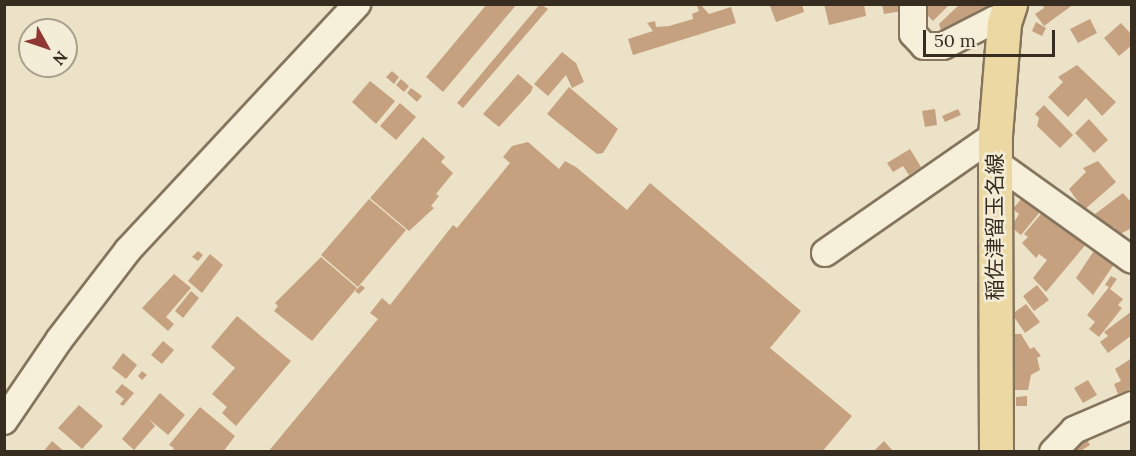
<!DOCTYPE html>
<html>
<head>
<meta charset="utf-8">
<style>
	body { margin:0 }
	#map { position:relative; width:1136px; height:456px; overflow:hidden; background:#ebe2c7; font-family:Lora,"Noto Sans JP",serif }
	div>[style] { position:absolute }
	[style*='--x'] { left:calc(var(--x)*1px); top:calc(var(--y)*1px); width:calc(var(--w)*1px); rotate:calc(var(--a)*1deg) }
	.building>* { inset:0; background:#c6a180 }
	.roads { filter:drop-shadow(2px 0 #85755e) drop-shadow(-2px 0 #85755e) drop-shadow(0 2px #85755e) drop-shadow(0 -2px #85755e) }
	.minor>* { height:26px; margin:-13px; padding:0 13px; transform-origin:13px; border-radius:13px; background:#f6efda }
	.major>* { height:33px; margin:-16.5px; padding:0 16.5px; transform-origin:16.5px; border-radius:16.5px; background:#ebd8a2 }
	span { translate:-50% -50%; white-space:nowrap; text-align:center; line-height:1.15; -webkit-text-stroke:5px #f3ecd6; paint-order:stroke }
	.street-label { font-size:21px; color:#372c20 }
	.frame { position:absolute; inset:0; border:6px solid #372c20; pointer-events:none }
	.north { position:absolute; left:18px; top:18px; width:60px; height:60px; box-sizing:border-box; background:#f3ecd6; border:2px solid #a89f8d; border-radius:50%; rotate:130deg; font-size:16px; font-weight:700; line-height:24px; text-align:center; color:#372c20 }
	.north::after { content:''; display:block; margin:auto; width:21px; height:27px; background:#8f3732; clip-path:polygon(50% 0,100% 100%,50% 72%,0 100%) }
	.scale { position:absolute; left:923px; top:30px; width:132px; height:27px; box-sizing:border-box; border:3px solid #372c20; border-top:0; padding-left:8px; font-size:18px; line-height:21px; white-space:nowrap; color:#372c20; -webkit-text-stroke:4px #f3ecd6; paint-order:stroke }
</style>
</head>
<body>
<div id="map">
	<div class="building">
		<div style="clip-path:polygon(487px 4px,517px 4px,443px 92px,426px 77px)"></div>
		<div style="clip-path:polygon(540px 4px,548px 9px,463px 108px,457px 103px)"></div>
		<div style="clip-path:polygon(700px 4px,709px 14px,731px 7px,736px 23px,633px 55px,628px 39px,653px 31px,647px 23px,655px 21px,656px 27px,669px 26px,693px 19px,692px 14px,699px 11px,697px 6px)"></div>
		<div style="clip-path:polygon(774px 4px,802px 4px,804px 12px,776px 22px,770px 6px)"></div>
		<div style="clip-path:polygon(824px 4px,864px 4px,866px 16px,829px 25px)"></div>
		<div style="clip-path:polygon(882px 4px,902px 4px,902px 11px,884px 14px)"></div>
		<div style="clip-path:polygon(924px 4px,950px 4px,933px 21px,920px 8px)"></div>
		<div style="clip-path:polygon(960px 4px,993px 4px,943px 36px,939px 24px)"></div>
		<div style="clip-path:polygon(1042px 4px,1074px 4px,1044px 26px,1035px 14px,1044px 8px)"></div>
		<div style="clip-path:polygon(1090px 19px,1097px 33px,1078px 43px,1070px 29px)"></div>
		<div style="clip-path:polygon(1036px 22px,1046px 28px,1042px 36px,1032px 31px)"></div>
		<div style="clip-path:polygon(1121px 23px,1132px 35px,1132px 45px,1119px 56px,1104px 38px)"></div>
		<div style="clip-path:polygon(562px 52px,576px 63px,584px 82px,572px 88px,566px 75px,548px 96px,534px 84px)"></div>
		<div style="clip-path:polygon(1077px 65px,1116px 102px,1102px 116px,1086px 98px,1068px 117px,1048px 97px,1063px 82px,1058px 77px)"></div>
		<div style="clip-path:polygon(392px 71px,399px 77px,394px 84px,386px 77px)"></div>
		<div style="clip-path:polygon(518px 74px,533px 87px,531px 92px,499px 127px,483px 114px)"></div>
		<div style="clip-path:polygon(401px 79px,409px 86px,404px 92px,396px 85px)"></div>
		<div style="clip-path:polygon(370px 81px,395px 101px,376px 124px,352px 102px)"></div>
		<div style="clip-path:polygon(569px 87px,618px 129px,603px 153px,597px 154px,547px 114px)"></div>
		<div style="clip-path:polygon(411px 88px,422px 96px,417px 102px,407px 93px)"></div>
		<div style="clip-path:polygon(400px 103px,416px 117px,396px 140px,380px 126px)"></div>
		<div style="clip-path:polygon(1044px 105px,1073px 135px,1060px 148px,1037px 126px,1039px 118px,1035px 114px)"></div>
		<div style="clip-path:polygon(935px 109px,937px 125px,925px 127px,922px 111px)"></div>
		<div style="clip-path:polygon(958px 109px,961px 115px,945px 122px,942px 116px)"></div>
		<div style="clip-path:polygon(1089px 119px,1108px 140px,1094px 153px,1075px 133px)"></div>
		<div style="clip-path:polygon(423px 137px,445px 157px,441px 162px,453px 173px,436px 194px,439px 196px,431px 206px,434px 208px,409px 231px,370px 198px)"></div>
		<div style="clip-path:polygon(528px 142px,559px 169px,565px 161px,576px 167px,627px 210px,650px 183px,801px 311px,770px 348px,852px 416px,822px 452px,268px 452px,378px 319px,370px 313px,382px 298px,390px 305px,453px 225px,457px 228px,510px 163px,503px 157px,512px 146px)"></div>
		<div style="clip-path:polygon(910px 149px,921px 167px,909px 175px,903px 166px,893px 172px,887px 163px)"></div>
		<div style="clip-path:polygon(1098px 161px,1116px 182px,1084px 210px,1069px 189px,1086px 172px,1083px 168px)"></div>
		<div style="clip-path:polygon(1026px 193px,1044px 207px,1021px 235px,1011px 227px,1019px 214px,1013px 209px)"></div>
		<div style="clip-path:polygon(1123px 193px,1129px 200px,1132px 198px,1132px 228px,1120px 234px,1114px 227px,1108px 231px,1095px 214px)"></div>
		<div style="clip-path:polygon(369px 199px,406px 230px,358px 287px,321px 255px)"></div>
		<div style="clip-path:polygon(1046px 208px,1092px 237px,1046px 292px,1033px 278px,1047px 260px,1039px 254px,1036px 258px,1022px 243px,1028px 237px,1024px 234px)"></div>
		<div style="clip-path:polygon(1099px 243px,1117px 260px,1093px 295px,1076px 278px)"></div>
		<div style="clip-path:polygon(198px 251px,203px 255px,198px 261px,192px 257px)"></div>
		<div style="clip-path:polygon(210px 254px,223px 265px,202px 293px,188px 281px)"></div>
		<div style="clip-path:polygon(321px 257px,357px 288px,312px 341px,274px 311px,278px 306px,275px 303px)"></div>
		<div style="clip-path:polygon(174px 274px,191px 288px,166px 317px,174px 324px,168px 331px,142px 308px)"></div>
		<div style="clip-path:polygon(1111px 276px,1117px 279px,1110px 289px,1123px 299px,1118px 305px,1122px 308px,1099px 337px,1089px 329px,1095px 322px,1087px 315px,1109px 287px,1105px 285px)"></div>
		<div style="clip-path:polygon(361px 285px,365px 288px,359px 294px,355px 291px)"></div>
		<div style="clip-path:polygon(1037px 285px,1049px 300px,1034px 311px,1023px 296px)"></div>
		<div style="clip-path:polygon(191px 291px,199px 298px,183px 318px,175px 311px)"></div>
		<div style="clip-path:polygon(1026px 304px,1040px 322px,1025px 333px,1012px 314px)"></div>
		<div style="clip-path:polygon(1132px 311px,1132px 335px,1108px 353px,1100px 342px,1108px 336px,1104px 332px)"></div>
		<div style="clip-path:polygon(237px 316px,291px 361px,236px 426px,222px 413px,227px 407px,212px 394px,235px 368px,211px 347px)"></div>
		<div style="clip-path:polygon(1012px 334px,1021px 334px,1030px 349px,1034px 347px,1041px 356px,1037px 358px,1040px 370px,1031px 375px,1028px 390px,1013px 390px)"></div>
		<div style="clip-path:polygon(163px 341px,174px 350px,162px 364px,151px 355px)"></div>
		<div style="clip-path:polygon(123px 353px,137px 365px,126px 379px,112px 368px)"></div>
		<div style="clip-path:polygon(1132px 358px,1132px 388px,1118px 394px,1114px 384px,1121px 381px,1115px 369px)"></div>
		<div style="clip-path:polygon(142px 371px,147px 375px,142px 380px,138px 376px)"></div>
		<div style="clip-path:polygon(1088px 380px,1097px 395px,1083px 403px,1074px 388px)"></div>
		<div style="clip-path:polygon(122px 384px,134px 393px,123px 406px,120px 404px,124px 399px,115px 392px)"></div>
		<div style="clip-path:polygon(160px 393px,185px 415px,168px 435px,149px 419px,155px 426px,134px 450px,122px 439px)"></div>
		<div style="clip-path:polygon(1027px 396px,1027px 406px,1016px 406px,1016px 397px)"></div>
		<div style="clip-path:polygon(79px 405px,103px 426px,82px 449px,58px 428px)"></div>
		<div style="clip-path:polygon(200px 407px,235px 436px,223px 452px,171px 452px,174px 448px,169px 445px)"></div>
		<div style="clip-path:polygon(1082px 431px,1090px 445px,1079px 452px,1065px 452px)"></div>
		<div style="clip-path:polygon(52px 441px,65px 452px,43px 452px)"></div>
		<div style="clip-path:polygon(884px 441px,894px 452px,873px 452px)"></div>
	</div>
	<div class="roads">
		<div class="minor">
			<div style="--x:913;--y:4;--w:30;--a:90"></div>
			<div style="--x:913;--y:34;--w:16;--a:47"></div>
			<div style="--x:924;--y:46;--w:19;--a:0"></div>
			<div style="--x:943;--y:46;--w:57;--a:-27"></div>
			<div style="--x:994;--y:20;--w:10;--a:17"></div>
			<div style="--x:995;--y:162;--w:168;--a:35.6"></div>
			<div style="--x:825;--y:253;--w:207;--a:-34.8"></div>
			<div style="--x:4;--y:421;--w:98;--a:-55.8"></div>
			<div style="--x:59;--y:340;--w:113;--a:-52.5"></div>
			<div style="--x:128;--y:250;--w:336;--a:-47"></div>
			<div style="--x:1053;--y:452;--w:30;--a:-46"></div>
			<div style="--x:1074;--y:430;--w:63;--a:-23.3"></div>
		</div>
		<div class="major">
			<div style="--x:996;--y:452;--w:317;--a:-90.2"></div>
			<div style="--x:995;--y:135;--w:112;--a:-85.4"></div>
			<div style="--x:1004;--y:23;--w:20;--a:-72"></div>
		</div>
	</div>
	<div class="street-label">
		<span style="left:995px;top:227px;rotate:-90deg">稲佐津留玉名線</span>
	</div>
	<div class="frame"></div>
	<div class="north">N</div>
	<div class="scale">50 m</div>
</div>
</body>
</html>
